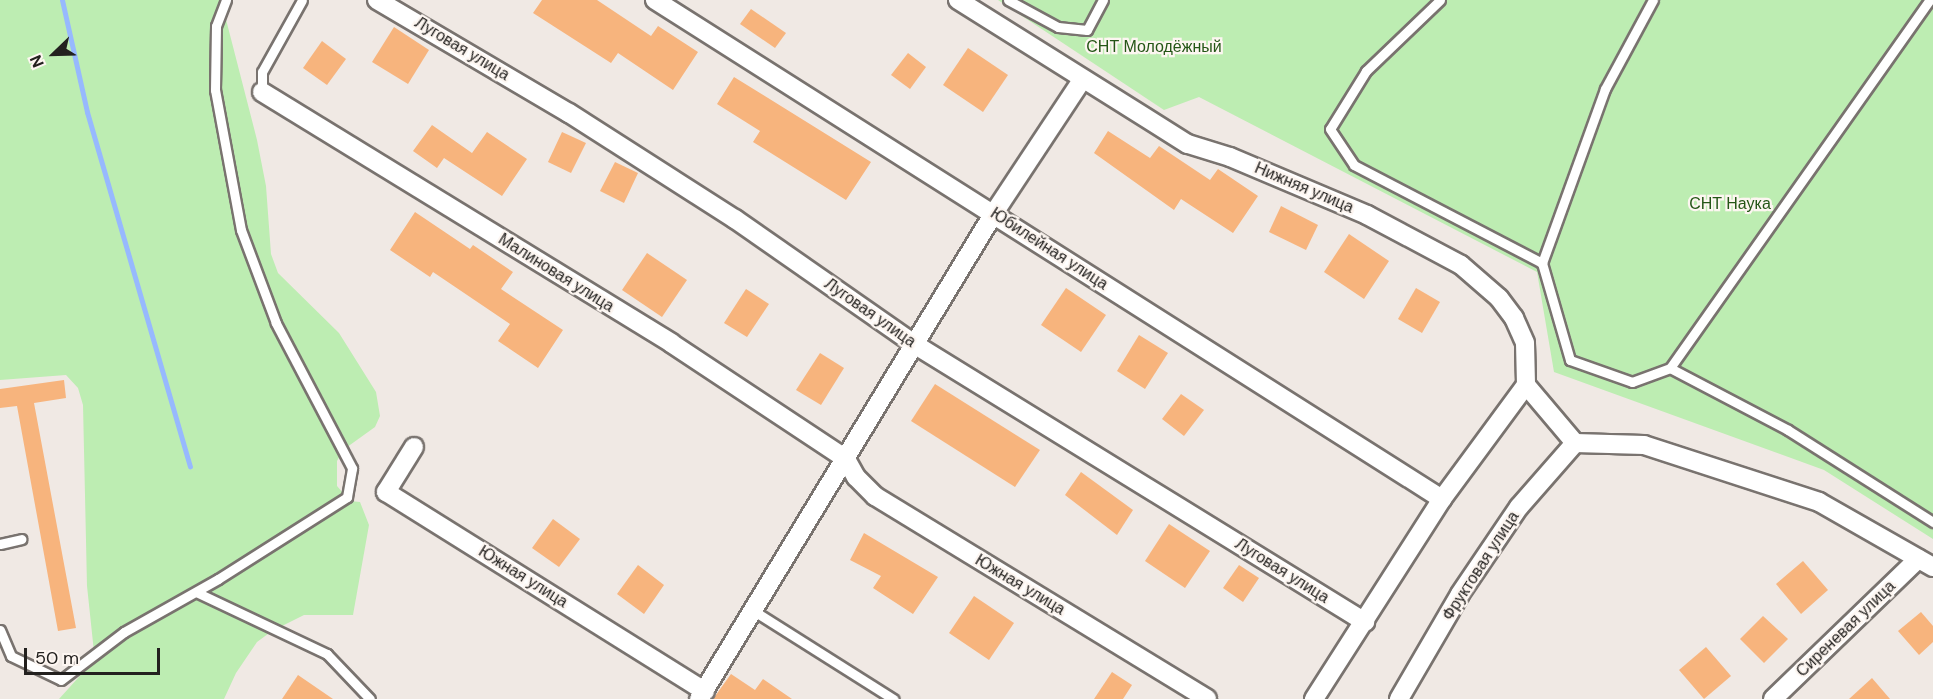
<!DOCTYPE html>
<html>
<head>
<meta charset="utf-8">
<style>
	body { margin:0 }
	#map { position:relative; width:1933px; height:699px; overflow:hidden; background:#f0e9e4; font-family:"DM Sans",sans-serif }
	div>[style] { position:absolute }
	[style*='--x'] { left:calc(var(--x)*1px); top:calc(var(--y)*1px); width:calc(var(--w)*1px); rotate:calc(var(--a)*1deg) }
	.green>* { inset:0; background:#bdedb2 }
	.stream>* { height:5px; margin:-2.5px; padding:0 2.5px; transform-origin:2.5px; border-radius:2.5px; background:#97b9fe }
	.building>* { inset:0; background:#f7b47d }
	.roads { filter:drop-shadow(2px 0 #79736f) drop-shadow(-2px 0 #79736f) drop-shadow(0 2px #79736f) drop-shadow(0 -2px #79736f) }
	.lane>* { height:9px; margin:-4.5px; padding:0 4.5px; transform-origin:4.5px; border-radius:4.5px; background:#fff }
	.street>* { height:18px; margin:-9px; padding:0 9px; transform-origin:9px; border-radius:9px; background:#fff }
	span { translate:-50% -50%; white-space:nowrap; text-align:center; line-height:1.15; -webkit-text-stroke:4.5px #fdf6f1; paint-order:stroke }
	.park-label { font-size:16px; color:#245616 }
	.street-label { font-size:16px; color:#23211f }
	.north { position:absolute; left:24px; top:24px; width:60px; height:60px; -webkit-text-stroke:4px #fdf6f1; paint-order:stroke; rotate:247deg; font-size:16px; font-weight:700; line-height:24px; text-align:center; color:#23211f }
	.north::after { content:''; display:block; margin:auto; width:21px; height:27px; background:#23211f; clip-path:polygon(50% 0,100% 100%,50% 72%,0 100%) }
	.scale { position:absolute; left:24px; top:648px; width:136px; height:27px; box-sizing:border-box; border:3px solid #23211f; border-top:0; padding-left:8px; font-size:18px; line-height:21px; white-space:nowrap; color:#23211f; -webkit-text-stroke:4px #fdf6f1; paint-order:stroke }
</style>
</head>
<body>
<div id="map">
	<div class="green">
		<div style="clip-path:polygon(0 0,221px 0,257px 140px,266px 186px,271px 254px,278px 273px,339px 333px,376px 392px,380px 416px,375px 427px,343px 450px,337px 461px,337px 486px,350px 501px,360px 502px,369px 525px,353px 615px,304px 615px,272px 631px,257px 642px,236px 673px,224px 699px,59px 699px,87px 668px,94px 652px,87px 586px,83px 405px,78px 388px,66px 375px,0 380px)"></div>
		<div style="clip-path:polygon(998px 0,1933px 0,1933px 539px,1824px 470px,1554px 372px,1537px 272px,1199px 97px,1164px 110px)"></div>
	</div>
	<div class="stream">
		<div style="--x:62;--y:0;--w:115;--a:77.4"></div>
		<div style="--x:87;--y:112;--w:369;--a:73.8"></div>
	</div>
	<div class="building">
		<div style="clip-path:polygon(542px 0,597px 0,651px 36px,658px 26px,698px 52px,673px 90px,618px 53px,611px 63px,533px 13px)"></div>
		<div style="clip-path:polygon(751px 9px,786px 33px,775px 48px,740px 24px)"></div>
		<div style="clip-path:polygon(394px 27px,429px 50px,408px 84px,372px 62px)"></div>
		<div style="clip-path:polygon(322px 41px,346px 59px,327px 85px,303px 68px)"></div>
		<div style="clip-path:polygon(968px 48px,1008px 75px,983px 112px,943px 85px)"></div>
		<div style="clip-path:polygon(908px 53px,926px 67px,910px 89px,891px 75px)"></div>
		<div style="clip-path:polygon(734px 77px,871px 162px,846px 200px,753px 142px,760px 131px,717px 104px)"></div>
		<div style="clip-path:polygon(432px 125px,472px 153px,487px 132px,527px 159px,502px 196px,444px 158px,437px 168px,413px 151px)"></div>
		<div style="clip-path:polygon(1108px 131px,1150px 158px,1159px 146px,1210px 180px,1218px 169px,1258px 196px,1233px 233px,1181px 199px,1174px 210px,1094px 153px)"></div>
		<div style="clip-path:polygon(562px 132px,586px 143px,571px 173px,548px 162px)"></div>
		<div style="clip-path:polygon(615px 162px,638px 173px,624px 203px,600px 191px)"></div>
		<div style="clip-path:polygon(1281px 206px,1318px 225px,1306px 250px,1269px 232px)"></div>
		<div style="clip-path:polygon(415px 212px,470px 249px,473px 245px,513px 272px,501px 289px,563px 330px,538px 368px,498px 341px,510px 324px,433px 272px,430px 277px,390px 250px)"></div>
		<div style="clip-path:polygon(1349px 234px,1389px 261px,1364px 299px,1324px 272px)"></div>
		<div style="clip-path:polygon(647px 253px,687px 280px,662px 317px,622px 290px)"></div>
		<div style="clip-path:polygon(1066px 288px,1106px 315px,1081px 352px,1041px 325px)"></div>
		<div style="clip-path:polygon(1416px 288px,1440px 302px,1422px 333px,1398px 319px)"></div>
		<div style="clip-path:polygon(746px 289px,769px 304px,747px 337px,724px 323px)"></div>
		<div style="clip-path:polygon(1139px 335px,1168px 353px,1145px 389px,1117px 371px)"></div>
		<div style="clip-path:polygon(820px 353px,844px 368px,821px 405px,796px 390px)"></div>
		<div style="clip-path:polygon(64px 380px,66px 398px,34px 403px,76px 628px,58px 631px,17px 406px,0 408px,0 389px)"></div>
		<div style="clip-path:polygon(935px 384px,1040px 450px,1015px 487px,911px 421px)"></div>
		<div style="clip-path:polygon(1181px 394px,1204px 410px,1184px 436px,1162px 419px)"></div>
		<div style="clip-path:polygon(1081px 472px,1133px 510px,1117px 535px,1065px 495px)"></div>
		<div style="clip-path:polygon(553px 519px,580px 539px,559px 567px,532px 548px)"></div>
		<div style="clip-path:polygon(1169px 524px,1210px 551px,1185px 588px,1145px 561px)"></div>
		<div style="clip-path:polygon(864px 533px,938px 577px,913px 614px,873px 588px,881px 576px,850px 560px)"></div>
		<div style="clip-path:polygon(1803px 561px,1828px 590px,1801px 614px,1776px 584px)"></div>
		<div style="clip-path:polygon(638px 565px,664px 585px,644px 614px,617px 594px)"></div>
		<div style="clip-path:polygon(1239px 565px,1259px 578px,1243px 602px,1223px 588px)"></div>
		<div style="clip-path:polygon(974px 596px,1014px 623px,989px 660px,949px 633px)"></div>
		<div style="clip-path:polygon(1921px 612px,1933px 626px,1933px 642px,1919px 655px,1898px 631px)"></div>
		<div style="clip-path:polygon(1763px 616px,1788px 639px,1764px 663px,1740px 639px)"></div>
		<div style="clip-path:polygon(1706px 647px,1731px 676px,1704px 699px,1679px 670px)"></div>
		<div style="clip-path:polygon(1112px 672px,1132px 685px,1123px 699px,1094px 699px)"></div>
		<div style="clip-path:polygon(731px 674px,755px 690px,763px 679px,792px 699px,713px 699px)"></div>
		<div style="clip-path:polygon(298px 675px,333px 699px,282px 699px)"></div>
		<div style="clip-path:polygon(1872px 678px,1890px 699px,1849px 699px)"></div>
	</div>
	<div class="roads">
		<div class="lane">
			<div style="--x:1008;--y:0;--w:57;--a:28.4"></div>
			<div style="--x:1058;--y:27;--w:29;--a:6"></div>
			<div style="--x:1087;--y:30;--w:34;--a:-62"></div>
			<div style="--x:1440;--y:0;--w:103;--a:136.2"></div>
			<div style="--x:1366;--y:71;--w:68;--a:121.8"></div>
			<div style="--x:1330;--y:129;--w:43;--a:56.3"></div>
			<div style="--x:1354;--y:165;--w:212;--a:27.5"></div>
			<div style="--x:1542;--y:263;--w:101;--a:73.9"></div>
			<div style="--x:1570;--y:360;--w:66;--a:19.5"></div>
			<div style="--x:1632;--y:382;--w:40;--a:-20.2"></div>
			<div style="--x:1670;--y:368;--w:133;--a:27.7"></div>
			<div style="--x:1788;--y:430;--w:172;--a:32.4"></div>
			<div style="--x:262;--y:92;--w:20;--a:-90"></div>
			<div style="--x:262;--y:72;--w:82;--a:-60.9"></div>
			<div style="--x:1542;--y:263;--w:185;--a:-70.1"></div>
			<div style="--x:1605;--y:89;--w:101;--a:-61.7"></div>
			<div style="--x:1670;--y:368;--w:451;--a:-54.8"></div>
			<div style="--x:0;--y:544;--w:22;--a:-13"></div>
			<div style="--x:196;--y:592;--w:145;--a:25.3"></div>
			<div style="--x:327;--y:654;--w:62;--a:46.3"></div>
			<div style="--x:754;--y:611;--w:165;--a:32.3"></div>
			<div style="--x:0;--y:630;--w:28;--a:67"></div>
			<div style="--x:11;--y:656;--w:55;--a:25.6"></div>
			<div style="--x:61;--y:680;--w:79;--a:-37.3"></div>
			<div style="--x:124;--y:632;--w:108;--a:-29.4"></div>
			<div style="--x:218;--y:579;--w:153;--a:-32.4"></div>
			<div style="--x:347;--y:497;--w:29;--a:-80"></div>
			<div style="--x:352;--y:468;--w:164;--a:-117.7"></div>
			<div style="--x:276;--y:323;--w:99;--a:-110.6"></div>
			<div style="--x:241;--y:230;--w:142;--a:-100.5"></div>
			<div style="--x:215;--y:90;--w:64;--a:-89.1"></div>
			<div style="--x:216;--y:26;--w:28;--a:-69"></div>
		</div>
		<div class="street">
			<div style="--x:377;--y:0;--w:223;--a:30.5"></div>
			<div style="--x:569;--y:113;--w:197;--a:32.6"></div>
			<div style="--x:735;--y:219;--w:218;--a:34.9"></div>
			<div style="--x:914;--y:344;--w:530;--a:31.65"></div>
			<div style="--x:655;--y:0;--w:932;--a:32.38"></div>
			<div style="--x:958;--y:0;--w:271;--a:32.1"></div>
			<div style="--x:1188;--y:144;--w:44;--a:17.2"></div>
			<div style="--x:1230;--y:157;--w:149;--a:22.9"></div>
			<div style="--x:1367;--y:215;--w:106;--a:28"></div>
			<div style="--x:1461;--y:265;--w:50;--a:41"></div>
			<div style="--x:1499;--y:298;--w:25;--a:53"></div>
			<div style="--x:1514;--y:318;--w:27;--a:66"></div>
			<div style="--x:1525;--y:343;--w:42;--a:88.6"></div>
			<div style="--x:1526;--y:385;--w:76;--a:49.8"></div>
			<div style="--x:262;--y:92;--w:480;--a:31.5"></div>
			<div style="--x:671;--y:343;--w:210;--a:33.5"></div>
			<div style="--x:846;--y:459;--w:21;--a:61"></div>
			<div style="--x:856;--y:477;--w:27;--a:45"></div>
			<div style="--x:875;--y:496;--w:389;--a:31.4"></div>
			<div style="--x:1575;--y:443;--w:69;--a:1.7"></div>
			<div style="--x:1644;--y:445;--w:184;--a:18"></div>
			<div style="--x:1819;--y:502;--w:131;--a:29.7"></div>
			<div style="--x:414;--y:447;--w:53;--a:121.9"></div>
			<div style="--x:386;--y:492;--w:376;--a:32"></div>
			<div style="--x:699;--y:699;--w:569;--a:-58.74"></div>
			<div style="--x:994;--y:213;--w:159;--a:-56.5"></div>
			<div style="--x:1314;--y:699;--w:237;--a:-57.4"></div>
			<div style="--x:1442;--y:499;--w:142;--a:-53.6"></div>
			<div style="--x:1399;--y:699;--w:121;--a:-59.8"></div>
			<div style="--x:1460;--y:594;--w:105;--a:-55.9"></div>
			<div style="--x:1519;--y:507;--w:85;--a:-48.8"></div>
			<div style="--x:1773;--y:699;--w:202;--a:-44"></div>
		</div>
	</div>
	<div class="park-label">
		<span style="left:1154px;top:47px">СНТ Молодёжный</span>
		<span style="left:1730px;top:204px">СНТ Наука</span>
	</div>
	<div class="street-label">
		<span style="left:462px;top:49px;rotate:31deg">Луговая улица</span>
		<span style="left:1304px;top:188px;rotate:23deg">Нижняя улица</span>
		<span style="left:1049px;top:249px;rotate:33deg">Юбилейная улица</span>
		<span style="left:556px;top:273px;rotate:32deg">Малиновая улица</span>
		<span style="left:870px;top:313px;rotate:35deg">Луговая улица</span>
		<span style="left:1481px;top:566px;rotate:-57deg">Фруктовая улица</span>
		<span style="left:1282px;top:571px;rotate:32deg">Луговая улица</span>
		<span style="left:523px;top:577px;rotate:32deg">Южная улица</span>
		<span style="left:1020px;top:585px;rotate:31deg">Южная улица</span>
		<span style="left:1846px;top:629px;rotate:-44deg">Сиреневая улица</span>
	</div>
	<div class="north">N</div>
	<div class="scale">50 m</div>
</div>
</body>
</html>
